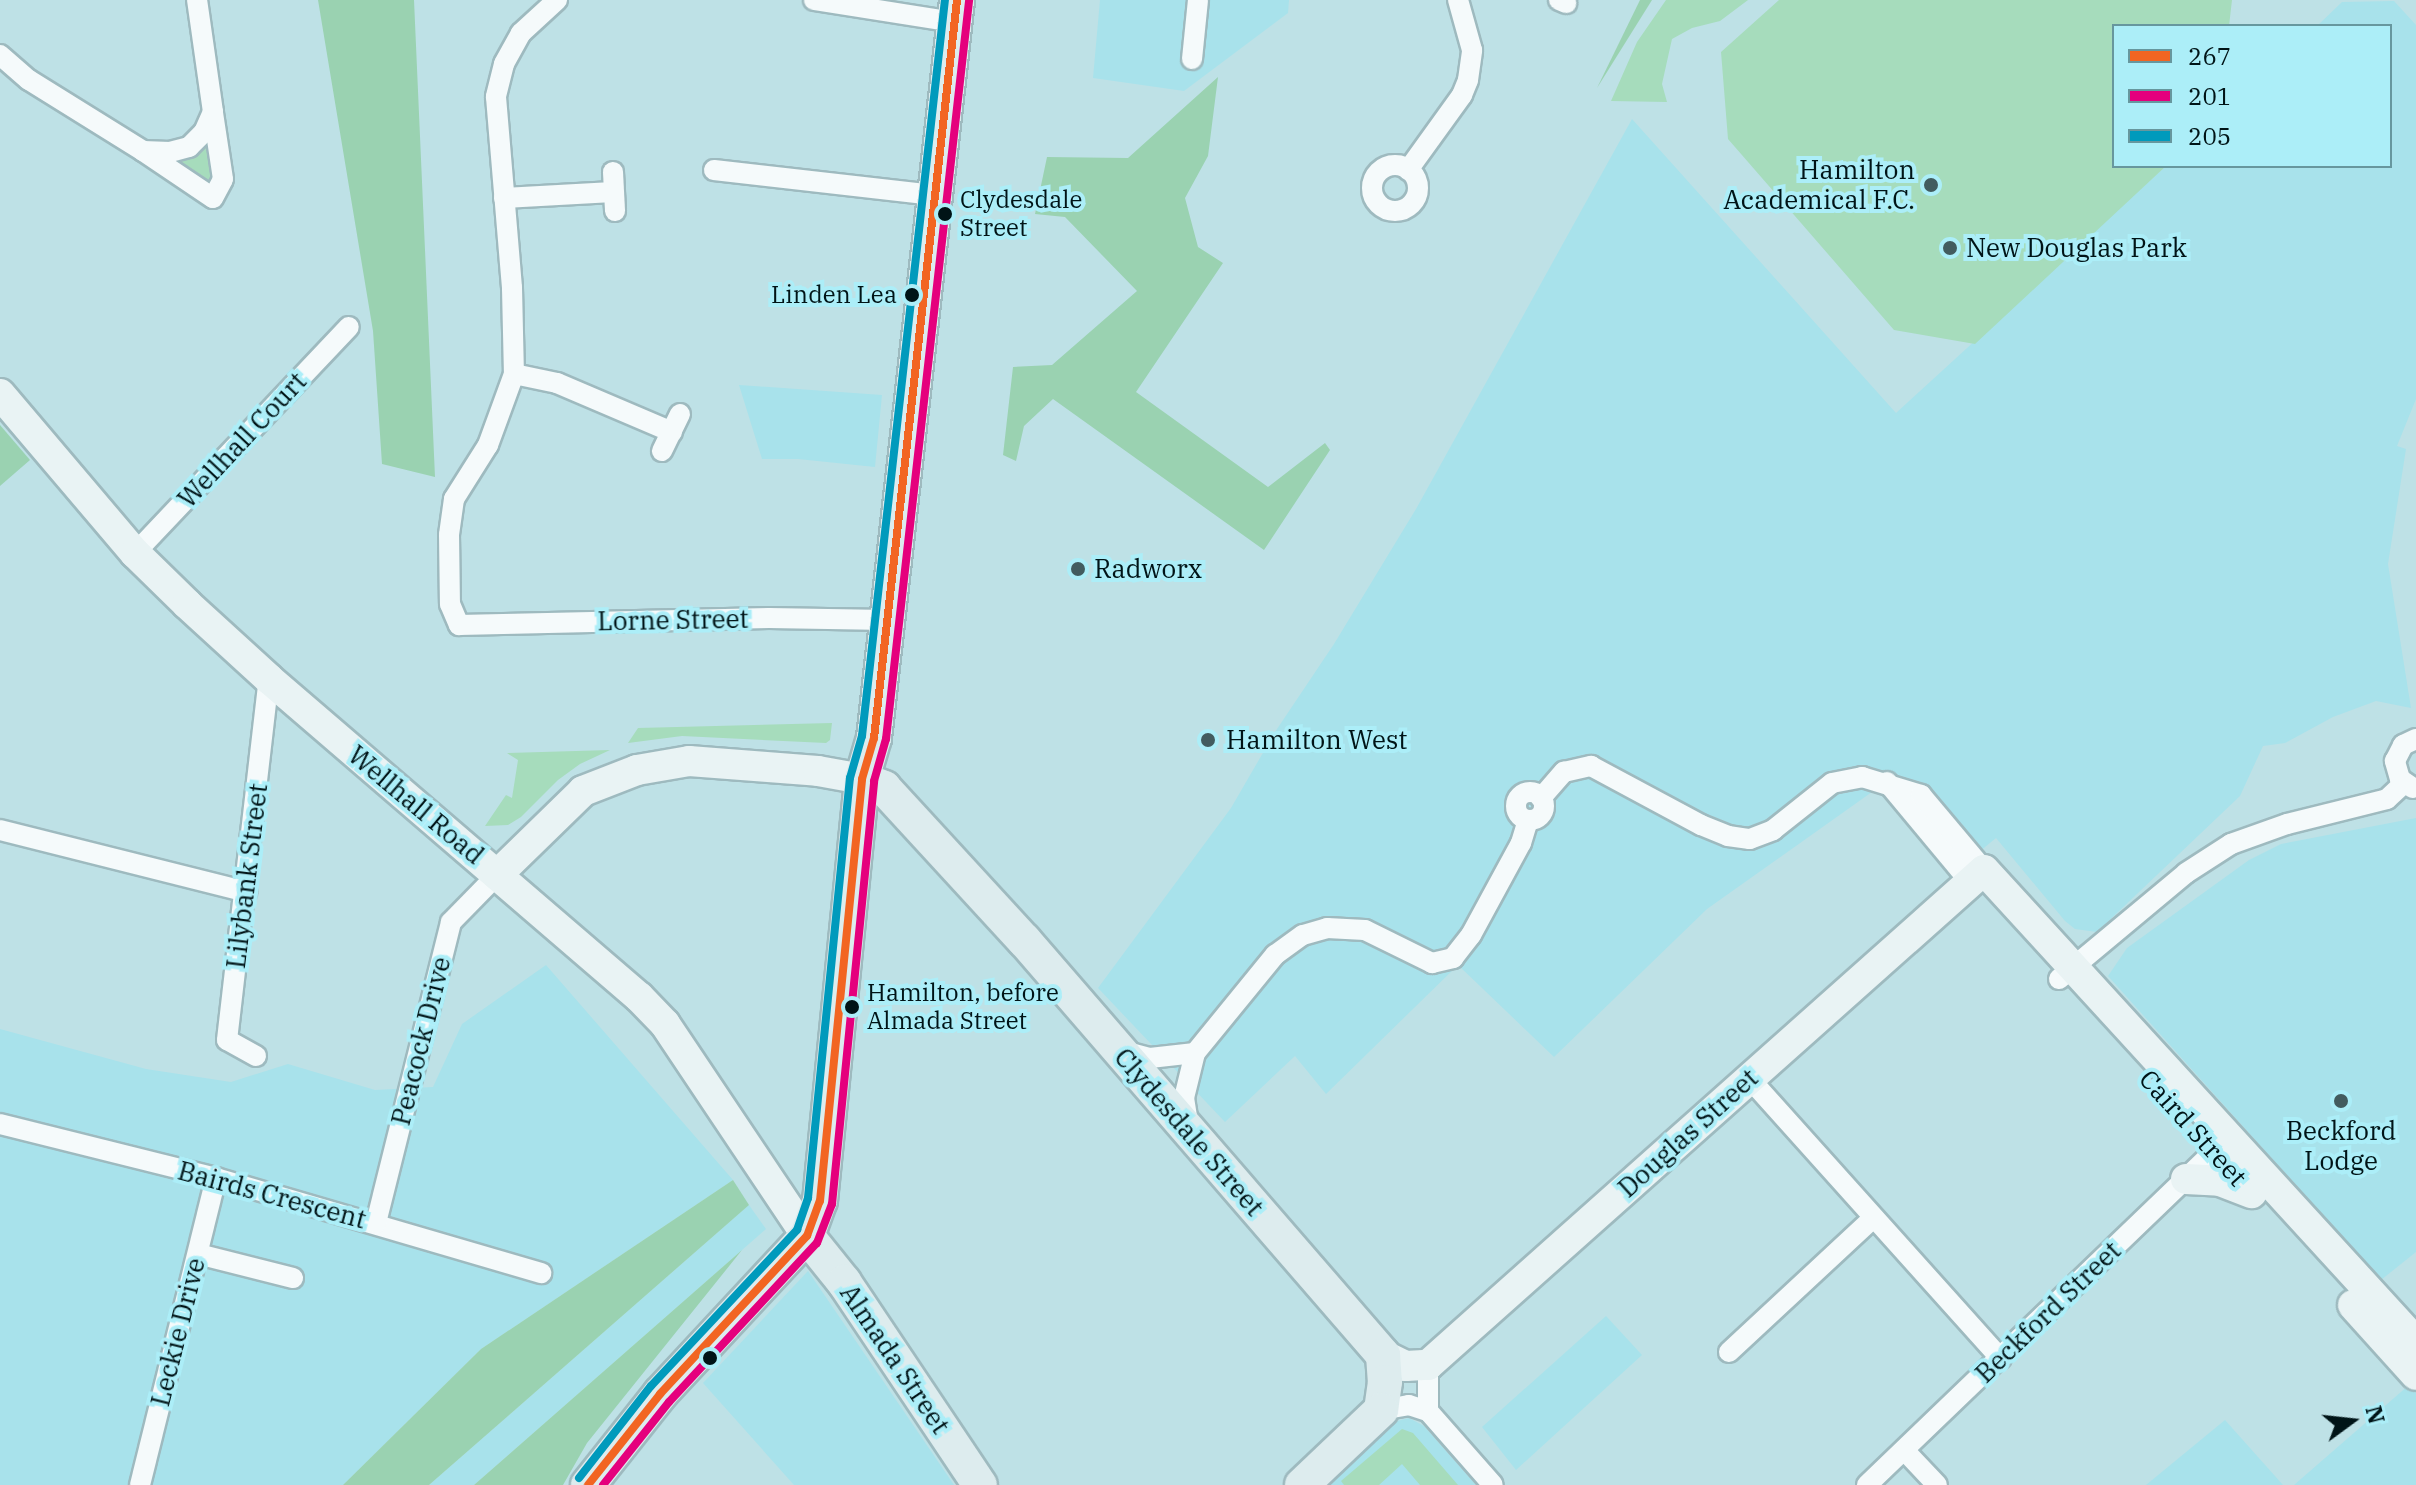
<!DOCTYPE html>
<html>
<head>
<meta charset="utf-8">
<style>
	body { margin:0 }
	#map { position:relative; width:2416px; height:1485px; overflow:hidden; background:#bee1e6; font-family:"IBM Plex Serif",serif }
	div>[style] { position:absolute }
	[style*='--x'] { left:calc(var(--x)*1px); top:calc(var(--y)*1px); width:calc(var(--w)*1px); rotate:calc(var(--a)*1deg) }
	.built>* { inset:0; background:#a8e2eb }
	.green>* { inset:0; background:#a6dcbc }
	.forest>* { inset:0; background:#9ad2b1 }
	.roads { filter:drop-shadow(2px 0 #9ebabf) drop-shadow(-2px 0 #9ebabf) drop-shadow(0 2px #9ebabf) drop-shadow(0 -2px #9ebabf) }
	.street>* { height:20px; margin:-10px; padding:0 10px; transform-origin:10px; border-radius:10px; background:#f5fafb }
	.street>.ring { margin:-10px; padding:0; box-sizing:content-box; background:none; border:20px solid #f5fafb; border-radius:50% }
	.secondary>* { height:30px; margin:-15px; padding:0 15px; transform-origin:15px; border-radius:15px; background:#e9f3f4 }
	.primary>* { height:34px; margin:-17px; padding:0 17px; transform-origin:17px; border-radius:17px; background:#ddecee }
	.bus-1>* { height:8px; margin:-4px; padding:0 4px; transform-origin:4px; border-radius:4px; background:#f26522 }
	.bus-2>* { height:8px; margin:-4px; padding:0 4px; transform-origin:4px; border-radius:4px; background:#e5007d }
	.bus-3>* { height:8px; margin:-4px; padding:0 4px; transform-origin:4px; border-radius:4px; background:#009abc }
	.dots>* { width:22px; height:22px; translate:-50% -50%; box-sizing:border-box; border:4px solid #aceef8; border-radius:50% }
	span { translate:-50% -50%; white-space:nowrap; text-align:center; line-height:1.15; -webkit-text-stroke:8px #aceef8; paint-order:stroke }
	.bus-label { font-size:24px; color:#001417 }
	.left { translate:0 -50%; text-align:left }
	.right { translate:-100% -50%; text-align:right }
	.poi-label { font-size:26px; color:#001417 }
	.street-label { font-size:26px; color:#001417 }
	.legend { position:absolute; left:2112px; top:24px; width:280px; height:144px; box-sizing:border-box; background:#aceef8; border:2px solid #67979e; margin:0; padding:10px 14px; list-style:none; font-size:24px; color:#001417 }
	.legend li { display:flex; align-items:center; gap:16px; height:40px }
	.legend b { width:40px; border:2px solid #67979e }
	.north { position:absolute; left:2312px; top:1381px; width:80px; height:80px; -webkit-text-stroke:6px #aceef8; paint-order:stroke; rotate:75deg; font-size:22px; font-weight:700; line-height:32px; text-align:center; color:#001417 }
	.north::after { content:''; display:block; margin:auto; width:28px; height:36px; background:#001417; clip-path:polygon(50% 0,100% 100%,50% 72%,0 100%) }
</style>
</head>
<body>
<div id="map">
	<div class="built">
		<div style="clip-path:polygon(1100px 0,1289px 0,1288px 13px,1184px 91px,1093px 78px)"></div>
		<div style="clip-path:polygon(2394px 1px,2416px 25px,2416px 399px,2397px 446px,2406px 449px,2388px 564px,2411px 708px,2376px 701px,2333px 717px,2285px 743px,2263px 746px,2240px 796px,2097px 932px,2075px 929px,2065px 921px,1996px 838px,1952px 874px,1886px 782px,1707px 909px,1554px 1057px,1458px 965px,1326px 1094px,1295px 1056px,1225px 1122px,1098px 988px,1231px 808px,1275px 732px,1334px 644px,1416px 509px,1632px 119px,1896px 413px,2166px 166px,2390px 166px,2390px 26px,2317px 26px,2342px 2px)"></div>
		<div style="clip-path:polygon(739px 385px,882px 395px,875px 467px,798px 459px,762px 459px)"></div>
		<div style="clip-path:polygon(2416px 818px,2416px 1252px,2381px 1280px,2108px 976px,2127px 948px,2249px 860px,2281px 844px)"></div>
		<div style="clip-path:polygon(546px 965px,733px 1180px,481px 1349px,343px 1485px,0 1485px,0 1029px,146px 1069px,231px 1082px,288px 1064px,375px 1090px,433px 1087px,462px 1024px)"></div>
		<div style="clip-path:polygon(749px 1205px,766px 1229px,474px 1485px,429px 1485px)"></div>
		<div style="clip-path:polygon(808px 1271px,954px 1485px,794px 1485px,703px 1383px)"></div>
		<div style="clip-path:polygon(1606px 1316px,1642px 1355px,1516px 1470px,1482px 1427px)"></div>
		<div style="clip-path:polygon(2409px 1385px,2416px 1393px,2416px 1485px,2294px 1485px)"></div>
		<div style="clip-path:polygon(1409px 1418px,1424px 1426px,1476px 1485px,1324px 1485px,1393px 1422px)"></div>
		<div style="clip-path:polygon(2225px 1420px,2283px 1485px,2146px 1485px)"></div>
	</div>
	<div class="green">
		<div style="clip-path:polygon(1666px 0,1748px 0,1720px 21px,1692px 28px,1672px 39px,1662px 84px,1667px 102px,1611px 101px,1637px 42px)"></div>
		<div style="clip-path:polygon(1779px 0,2232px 0,2229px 26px,2114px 26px,2114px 166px,2166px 166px,1975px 344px,1894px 330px,1728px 139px,1721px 52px)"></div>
		<div style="clip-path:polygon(206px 142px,210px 145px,215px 178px,208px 182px,174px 161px)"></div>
		<div style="clip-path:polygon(832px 723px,830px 740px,826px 743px,682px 736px,628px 743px,638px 728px)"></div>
		<div style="clip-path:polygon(610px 750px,580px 764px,558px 780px,521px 817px,508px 825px,485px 826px,506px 795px,512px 798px,518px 760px,507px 753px)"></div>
		<div style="clip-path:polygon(1402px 1429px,1413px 1433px,1458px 1485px,1420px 1485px,1402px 1464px,1379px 1485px,1344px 1485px,1341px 1481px)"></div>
	</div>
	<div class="forest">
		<div style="clip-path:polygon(318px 0,414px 0,435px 477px,382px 464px,373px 331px)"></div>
		<div style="clip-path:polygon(1640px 0,1652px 0,1597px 88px)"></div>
		<div style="clip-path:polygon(1218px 77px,1208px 156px,1185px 198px,1198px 247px,1223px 263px,1136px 392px,1268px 487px,1325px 443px,1330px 450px,1264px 550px,1053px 399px,1024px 426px,1016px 461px,1003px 455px,1013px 367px,1052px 365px,1137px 291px,1065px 217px,1035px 214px,1047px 157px,1128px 158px)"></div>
		<div style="clip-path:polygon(0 425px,30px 460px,0 486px)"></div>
		<div style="clip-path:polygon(733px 1180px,749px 1205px,429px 1485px,343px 1485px,481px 1349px)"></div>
		<div style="clip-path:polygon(742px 1250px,587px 1443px,563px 1485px,474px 1485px)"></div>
	</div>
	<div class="roads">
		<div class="street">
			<div style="--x:557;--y:0;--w:49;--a:137.5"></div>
			<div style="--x:521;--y:33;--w:35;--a:119"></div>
			<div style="--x:504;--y:64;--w:34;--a:104"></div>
			<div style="--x:496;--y:97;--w:192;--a:85.2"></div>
			<div style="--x:512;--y:288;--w:86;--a:88.7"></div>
			<div style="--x:514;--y:374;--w:76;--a:110.1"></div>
			<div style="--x:488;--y:445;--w:64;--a:122.2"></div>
			<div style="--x:454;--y:499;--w:36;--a:98"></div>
			<div style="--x:449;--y:535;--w:69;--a:89.2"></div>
			<div style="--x:450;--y:604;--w:23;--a:67"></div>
			<div style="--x:459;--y:625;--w:310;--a:-1.3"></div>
			<div style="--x:769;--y:618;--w:118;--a:1"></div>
			<div style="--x:814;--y:0;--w:142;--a:8.9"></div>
			<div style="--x:1559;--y:0;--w:8;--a:23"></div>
			<div style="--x:0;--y:55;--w:38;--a:41"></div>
			<div style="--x:29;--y:80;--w:134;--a:31.9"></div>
			<div style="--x:143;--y:151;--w:27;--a:2"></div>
			<div style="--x:170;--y:152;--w:20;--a:-15"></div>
			<div style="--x:189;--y:147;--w:21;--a:-45"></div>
			<div style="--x:204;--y:132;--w:22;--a:-66"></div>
			<div style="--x:213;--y:112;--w:113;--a:-98.1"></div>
			<div style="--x:1192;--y:59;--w:59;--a:-84.2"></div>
			<div style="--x:143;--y:151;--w:84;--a:33.9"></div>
			<div style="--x:213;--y:198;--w:21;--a:-62"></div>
			<div style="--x:223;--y:179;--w:67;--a:-98.6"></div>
			<div class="ring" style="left:1372px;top:165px;width:26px;height:26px"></div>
			<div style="--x:714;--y:170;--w:219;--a:6.5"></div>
			<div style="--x:1408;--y:170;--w:92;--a:-54.2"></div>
			<div style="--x:1462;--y:95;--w:16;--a:-68"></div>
			<div style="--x:1468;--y:80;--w:30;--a:-82"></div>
			<div style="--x:1472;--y:50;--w:52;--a:-105.6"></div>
			<div style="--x:613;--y:172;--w:39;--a:87"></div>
			<div style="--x:504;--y:198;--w:109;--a:-3.2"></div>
			<div style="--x:514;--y:374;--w:44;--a:11.8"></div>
			<div style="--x:557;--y:383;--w:125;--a:23.1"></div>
			<div style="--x:662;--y:451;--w:41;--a:-64.1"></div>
			<div style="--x:135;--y:553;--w:311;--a:-46.6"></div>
			<div style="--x:1887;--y:782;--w:130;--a:50.3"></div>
			<div style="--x:2413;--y:788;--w:16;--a:-145"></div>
			<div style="--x:2400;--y:779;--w:19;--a:-106"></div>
			<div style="--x:2395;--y:761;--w:18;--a:-63"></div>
			<div style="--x:2403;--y:745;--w:14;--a:-25"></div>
			<div class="ring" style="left:1516px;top:792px;width:8px;height:8px"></div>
			<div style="--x:1541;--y:798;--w:35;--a:-49"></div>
			<div style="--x:1564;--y:772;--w:28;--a:-13"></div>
			<div style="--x:1591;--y:766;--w:125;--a:28.2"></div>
			<div style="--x:1701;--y:825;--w:29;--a:22"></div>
			<div style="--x:1728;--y:836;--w:22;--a:8"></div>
			<div style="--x:1750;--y:839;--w:25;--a:-21"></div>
			<div style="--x:1773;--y:830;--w:75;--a:-38.5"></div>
			<div style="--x:1832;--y:783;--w:31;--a:-11"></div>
			<div style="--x:1862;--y:777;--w:62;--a:17"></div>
			<div style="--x:1921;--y:795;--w:98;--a:50"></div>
			<div style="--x:0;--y:830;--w:254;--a:14.1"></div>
			<div style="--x:2059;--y:979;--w:165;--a:-39.8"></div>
			<div style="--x:2186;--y:873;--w:54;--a:-32.8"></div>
			<div style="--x:2231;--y:844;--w:59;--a:-19.7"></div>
			<div style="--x:2287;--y:824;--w:103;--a:-14"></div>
			<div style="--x:2387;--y:799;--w:23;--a:-43"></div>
			<div style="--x:1123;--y:1051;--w:28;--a:15"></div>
			<div style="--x:1150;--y:1058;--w:45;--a:-6.3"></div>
			<div style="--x:1195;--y:1053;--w:127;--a:-50.8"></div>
			<div style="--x:1275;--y:955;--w:34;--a:-36"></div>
			<div style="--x:1303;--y:935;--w:25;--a:-16"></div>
			<div style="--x:1327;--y:928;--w:38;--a:3"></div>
			<div style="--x:1365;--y:930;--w:75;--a:26.2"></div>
			<div style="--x:1432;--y:963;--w:22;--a:-13"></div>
			<div style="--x:1453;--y:958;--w:29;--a:-52"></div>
			<div style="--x:1471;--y:935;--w:105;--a:-61.5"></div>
			<div style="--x:1521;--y:843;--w:24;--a:-73"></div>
			<div style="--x:256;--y:1056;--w:33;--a:-151"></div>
			<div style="--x:227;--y:1040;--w:363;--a:-83.4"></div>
			<div style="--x:1749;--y:1078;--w:377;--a:48.1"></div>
			<div style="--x:1188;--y:1123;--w:25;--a:-99"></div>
			<div style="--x:1184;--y:1098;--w:46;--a:-76.3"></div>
			<div style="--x:0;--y:1124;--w:223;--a:14"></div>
			<div style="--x:216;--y:1178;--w:339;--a:16.3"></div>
			<div style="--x:376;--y:1223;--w:310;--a:-76"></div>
			<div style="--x:451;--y:922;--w:66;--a:-45.6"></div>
			<div style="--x:198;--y:1254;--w:98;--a:14.2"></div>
			<div style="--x:1729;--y:1352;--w:195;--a:-42.9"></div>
			<div style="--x:1428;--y:1365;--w:46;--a:90"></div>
			<div style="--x:1428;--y:1411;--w:98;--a:48.7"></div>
			<div style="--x:1381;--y:1410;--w:28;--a:-10"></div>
			<div style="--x:1409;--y:1405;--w:20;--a:18"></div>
			<div style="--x:1904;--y:1450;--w:48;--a:46.7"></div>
			<div style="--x:140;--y:1485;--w:316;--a:-76.1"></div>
			<div style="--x:1867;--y:1485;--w:501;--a:-43.87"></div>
		</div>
		<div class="secondary">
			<div style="--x:0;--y:394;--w:209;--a:49.7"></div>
			<div style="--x:135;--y:553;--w:73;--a:44.4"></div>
			<div style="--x:187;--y:604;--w:111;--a:42.4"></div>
			<div style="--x:269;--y:679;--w:488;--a:40.7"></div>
			<div style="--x:639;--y:997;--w:37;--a:46"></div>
			<div style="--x:665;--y:1024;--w:255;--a:56.2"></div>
			<div style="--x:497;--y:875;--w:120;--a:-44.3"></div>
			<div style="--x:583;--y:791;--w:58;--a:-21.3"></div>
			<div style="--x:637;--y:770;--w:53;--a:-9.8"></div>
			<div style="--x:689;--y:761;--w:129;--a:4.4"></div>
			<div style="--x:818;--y:771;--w:45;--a:10.3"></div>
			<div style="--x:2186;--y:1179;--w:34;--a:3"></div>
			<div style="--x:2220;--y:1181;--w:34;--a:21"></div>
			<div style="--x:2353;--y:1305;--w:94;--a:48"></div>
			<div style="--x:1383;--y:1355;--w:25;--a:26"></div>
			<div style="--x:1406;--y:1366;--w:22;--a:-3"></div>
			<div style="--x:1428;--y:1365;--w:744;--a:-41.68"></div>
			<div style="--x:1984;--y:870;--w:640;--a:47.53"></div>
		</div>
		<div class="primary">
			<div style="--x:862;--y:779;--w:24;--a:22"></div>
			<div style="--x:884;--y:788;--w:207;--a:47.4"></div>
			<div style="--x:1024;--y:940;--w:549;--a:49.14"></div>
			<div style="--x:1383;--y:1355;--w:27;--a:86"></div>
			<div style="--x:1385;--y:1382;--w:28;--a:98"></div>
			<div style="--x:1381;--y:1410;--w:109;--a:136.5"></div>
			<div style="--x:807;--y:1236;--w:59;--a:51.2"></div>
			<div style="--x:844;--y:1282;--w:244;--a:56.2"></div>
			<div style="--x:588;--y:1485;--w:116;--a:-51.6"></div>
			<div style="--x:660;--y:1394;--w:216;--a:-47.1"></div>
			<div style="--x:807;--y:1236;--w:37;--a:-70"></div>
			<div style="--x:820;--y:1201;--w:424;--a:-84.3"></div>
			<div style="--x:862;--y:779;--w:43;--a:-73.7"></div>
			<div style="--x:874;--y:738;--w:743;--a:-83.58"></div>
		</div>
	</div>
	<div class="bus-1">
		<div style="--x:588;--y:1485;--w:116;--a:-51.6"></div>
		<div style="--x:660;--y:1394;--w:216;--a:-47.1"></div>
		<div style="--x:807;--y:1236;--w:37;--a:-70"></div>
		<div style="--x:820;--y:1201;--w:424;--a:-84.3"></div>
		<div style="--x:862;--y:779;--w:43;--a:-73.7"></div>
		<div style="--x:874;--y:738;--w:743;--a:-83.58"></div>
	</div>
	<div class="bus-2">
		<div style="--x:603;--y:1485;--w:106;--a:-51.5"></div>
		<div style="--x:669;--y:1402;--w:217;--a:-47.1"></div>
		<div style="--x:817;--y:1243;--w:42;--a:-69"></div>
		<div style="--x:832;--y:1204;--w:425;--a:-84.3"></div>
		<div style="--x:874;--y:781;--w:44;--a:-74.1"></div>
		<div style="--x:886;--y:739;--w:743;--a:-83.58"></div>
	</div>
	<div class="bus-3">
		<div style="--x:579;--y:1478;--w:117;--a:-52"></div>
		<div style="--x:651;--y:1386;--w:214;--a:-46.9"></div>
		<div style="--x:797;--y:1230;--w:34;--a:-71"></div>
		<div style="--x:808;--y:1198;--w:422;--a:-84.3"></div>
		<div style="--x:850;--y:778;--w:44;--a:-74.1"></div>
		<div style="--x:862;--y:736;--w:741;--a:-83.57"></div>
	</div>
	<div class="dots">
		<div style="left:1931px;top:185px;background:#425c5f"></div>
		<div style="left:945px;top:214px;background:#001417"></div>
		<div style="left:1950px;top:248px;background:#425c5f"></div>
		<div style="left:912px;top:295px;background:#001417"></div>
		<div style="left:1078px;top:569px;background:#425c5f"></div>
		<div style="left:1208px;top:740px;background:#425c5f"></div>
		<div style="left:852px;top:1007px;background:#001417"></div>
		<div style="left:2341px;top:1101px;background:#425c5f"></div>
		<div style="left:710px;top:1358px;background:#001417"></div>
	</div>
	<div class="bus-label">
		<span class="left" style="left:960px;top:214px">Clydesdale<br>Street</span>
		<span class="right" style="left:897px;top:295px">Linden Lea</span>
		<span class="left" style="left:867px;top:1007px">Hamilton, before<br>Almada Street</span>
	</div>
	<div class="poi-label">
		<span class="right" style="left:1915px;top:185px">Hamilton<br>Academical F.C.</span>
		<span class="left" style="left:1966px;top:248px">New Douglas Park</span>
		<span class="left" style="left:1094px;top:569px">Radworx</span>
		<span class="left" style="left:1226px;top:740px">Hamilton West</span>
		<span style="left:2341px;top:1146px">Beckford<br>Lodge</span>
	</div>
	<div class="street-label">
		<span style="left:242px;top:440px;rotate:-47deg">Wellhall Court</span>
		<span style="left:673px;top:620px;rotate:-1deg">Lorne Street</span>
		<span style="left:416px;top:805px;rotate:40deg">Wellhall Road</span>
		<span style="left:247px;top:876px;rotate:-83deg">Lilybank Street</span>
		<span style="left:421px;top:1041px;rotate:-76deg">Peacock Drive</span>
		<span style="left:2193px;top:1128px;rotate:48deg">Caird Street</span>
		<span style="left:1189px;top:1132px;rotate:49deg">Clydesdale Street</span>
		<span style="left:1688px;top:1133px;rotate:-42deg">Douglas Street</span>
		<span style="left:272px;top:1195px;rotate:15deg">Bairds Crescent</span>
		<span style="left:2048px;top:1312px;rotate:-44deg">Beckford Street</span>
		<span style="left:178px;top:1332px;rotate:-76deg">Leckie Drive</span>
		<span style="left:895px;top:1359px;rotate:56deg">Almada Street</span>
	</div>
	<ul class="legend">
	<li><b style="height:10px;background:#f26522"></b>267</li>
	<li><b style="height:10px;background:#e5007d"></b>201</li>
	<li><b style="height:10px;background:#009abc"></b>205</li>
	</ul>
	<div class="north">N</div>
</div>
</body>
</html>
